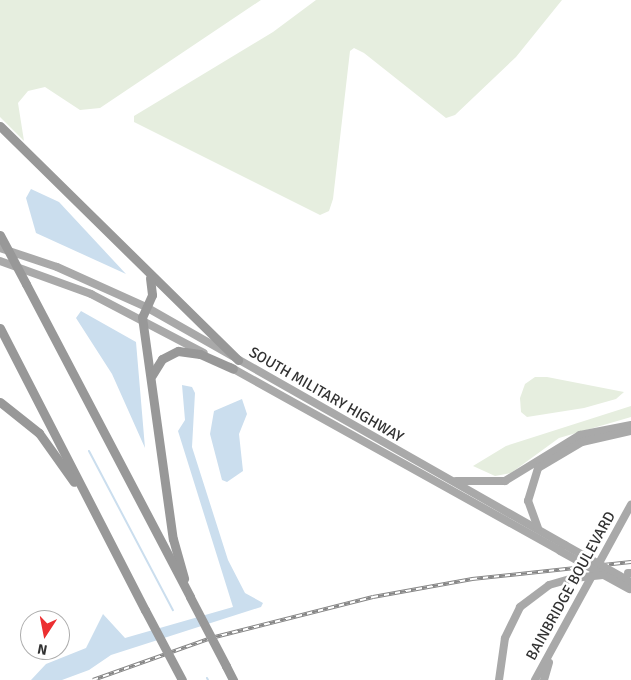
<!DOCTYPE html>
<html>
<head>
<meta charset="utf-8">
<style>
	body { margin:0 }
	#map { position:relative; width:631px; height:680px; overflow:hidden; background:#fff; font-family:Signika,sans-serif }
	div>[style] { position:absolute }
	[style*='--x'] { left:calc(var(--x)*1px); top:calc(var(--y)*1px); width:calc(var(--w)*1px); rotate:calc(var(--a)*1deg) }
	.green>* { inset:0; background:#e6eedf }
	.water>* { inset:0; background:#cbdeee }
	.stream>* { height:2px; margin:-1px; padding:0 1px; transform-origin:1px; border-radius:1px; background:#cbdeee }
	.primary>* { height:8px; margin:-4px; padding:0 4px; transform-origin:4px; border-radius:4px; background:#a9a9a9 }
	.motorway>* { height:9px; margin:-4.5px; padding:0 4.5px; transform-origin:4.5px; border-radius:4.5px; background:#989898 }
	.rail>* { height:4px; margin-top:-2px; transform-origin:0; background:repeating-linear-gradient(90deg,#fff 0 5.5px,#868686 0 11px); box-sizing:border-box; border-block:1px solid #868686 }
	.primary-bridge>* { height:8px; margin:-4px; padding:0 4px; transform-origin:4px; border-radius:4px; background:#a9a9a9 }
	.motorway-bridge>* { height:9px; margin:-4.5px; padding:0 4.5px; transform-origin:4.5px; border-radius:4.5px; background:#989898 }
	span { translate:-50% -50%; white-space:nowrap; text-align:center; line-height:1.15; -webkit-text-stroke:5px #fff; paint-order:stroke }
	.street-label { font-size:15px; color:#313131 }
	.north { position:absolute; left:20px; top:610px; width:50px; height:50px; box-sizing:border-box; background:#fff; border:1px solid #adadad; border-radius:50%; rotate:191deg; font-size:14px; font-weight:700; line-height:20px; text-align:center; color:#313131 }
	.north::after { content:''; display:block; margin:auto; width:18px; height:22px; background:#ec2f31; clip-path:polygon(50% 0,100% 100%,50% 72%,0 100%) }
</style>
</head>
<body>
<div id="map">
	<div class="green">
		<div style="clip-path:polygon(0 0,261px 0,100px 108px,80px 110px,45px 87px,28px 91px,18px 103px,24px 141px,0 117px)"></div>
		<div style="clip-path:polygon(316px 0,562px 0,516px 57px,455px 115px,446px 118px,364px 53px,354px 48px,350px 51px,333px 199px,329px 211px,320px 215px,134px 122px,134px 116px,273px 32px)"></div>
		<div style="clip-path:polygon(535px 377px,547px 377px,624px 392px,616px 399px,584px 408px,527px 417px,521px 412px,520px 398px,525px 384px)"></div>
		<div style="clip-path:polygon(631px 406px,631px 417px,559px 438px,511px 473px,495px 476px,473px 466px,506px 446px)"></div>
	</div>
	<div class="water">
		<div style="clip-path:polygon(31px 189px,59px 202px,126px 274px,36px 233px,26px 198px)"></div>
		<div style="clip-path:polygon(81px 311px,136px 342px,145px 448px,112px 374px,76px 318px)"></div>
		<div style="clip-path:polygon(182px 385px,192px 387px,195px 393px,192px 447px,228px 560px,245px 593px,263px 603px,261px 607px,111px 655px,89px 670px,62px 680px,31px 680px,46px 664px,86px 648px,103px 614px,125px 638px,233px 607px,178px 431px,185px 420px)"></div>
		<div style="clip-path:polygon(242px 399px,247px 414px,239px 434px,243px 471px,227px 482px,222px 480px,210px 434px,214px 411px)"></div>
	</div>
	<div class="stream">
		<div style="--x:89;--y:451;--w:180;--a:62.2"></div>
		<div style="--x:207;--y:678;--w:2;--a:63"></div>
	</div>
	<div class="primary">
		<div style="--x:0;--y:248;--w:60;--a:18.4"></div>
		<div style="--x:57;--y:267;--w:98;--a:24.2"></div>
		<div style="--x:146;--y:307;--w:482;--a:29.6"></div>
		<div style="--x:0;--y:261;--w:97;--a:19.9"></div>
		<div style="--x:91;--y:294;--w:127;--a:27.6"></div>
		<div style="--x:230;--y:367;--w:378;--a:29.1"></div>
		<div style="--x:456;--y:481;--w:49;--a:0"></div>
		<div style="--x:505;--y:481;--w:88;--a:-31.5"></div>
		<div style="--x:580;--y:435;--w:52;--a:-11.1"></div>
		<div style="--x:538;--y:528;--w:29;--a:-110"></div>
		<div style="--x:528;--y:501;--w:34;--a:-73"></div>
		<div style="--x:538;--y:468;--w:51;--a:-30.6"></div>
		<div style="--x:582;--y:442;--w:50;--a:-12.7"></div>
		<div style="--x:628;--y:573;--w:3;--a:0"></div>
		<div style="--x:499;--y:680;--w:42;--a:-81.9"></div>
		<div style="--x:505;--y:638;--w:34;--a:-64"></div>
		<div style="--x:520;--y:607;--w:36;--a:-37"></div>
		<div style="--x:549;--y:585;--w:26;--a:-16"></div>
		<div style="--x:535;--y:680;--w:200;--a:-61.3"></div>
		<div style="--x:544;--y:680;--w:18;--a:-74"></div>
	</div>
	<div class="motorway">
		<div style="--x:0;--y:126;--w:334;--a:44.5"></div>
		<div style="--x:150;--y:278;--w:17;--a:83"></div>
		<div style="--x:152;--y:295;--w:24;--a:114"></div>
		<div style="--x:142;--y:317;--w:224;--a:82.1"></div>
		<div style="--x:173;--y:539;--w:41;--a:74.2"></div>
		<div style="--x:26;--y:284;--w:353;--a:62.3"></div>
		<div style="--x:0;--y:328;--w:317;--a:62.8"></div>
		<div style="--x:152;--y:375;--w:19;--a:-58"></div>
		<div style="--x:162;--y:359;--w:18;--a:-27"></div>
		<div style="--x:178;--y:351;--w:22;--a:8"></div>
		<div style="--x:200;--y:354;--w:36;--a:24"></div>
		<div style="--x:0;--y:402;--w:50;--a:38.5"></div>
		<div style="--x:39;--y:433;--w:60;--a:54.5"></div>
		<div style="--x:226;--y:666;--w:16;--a:63"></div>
	</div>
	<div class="rail">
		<div style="--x:93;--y:680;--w:125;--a:-19.6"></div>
		<div style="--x:211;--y:638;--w:167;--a:-14.2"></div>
		<div style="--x:373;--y:597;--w:101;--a:-10.3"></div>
		<div style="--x:472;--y:579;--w:160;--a:-6.1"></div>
	</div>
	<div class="primary-bridge">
		<div style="--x:565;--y:545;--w:76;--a:29.3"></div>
		<div style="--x:560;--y:551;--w:79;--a:28.8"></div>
		<div style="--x:574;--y:578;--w:29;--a:-6"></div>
	</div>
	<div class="motorway-bridge">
		<div style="--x:0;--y:235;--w:55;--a:62"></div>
		<div style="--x:190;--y:597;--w:78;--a:62.4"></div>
		<div style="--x:145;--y:610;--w:79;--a:62.1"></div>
	</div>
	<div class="street-label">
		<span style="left:326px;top:395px;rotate:30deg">SOUTH MILITARY HIGHWAY</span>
		<span style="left:571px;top:586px;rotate:-61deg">BAINBRIDGE BOULEVARD</span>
	</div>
	<div class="north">N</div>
</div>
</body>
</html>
